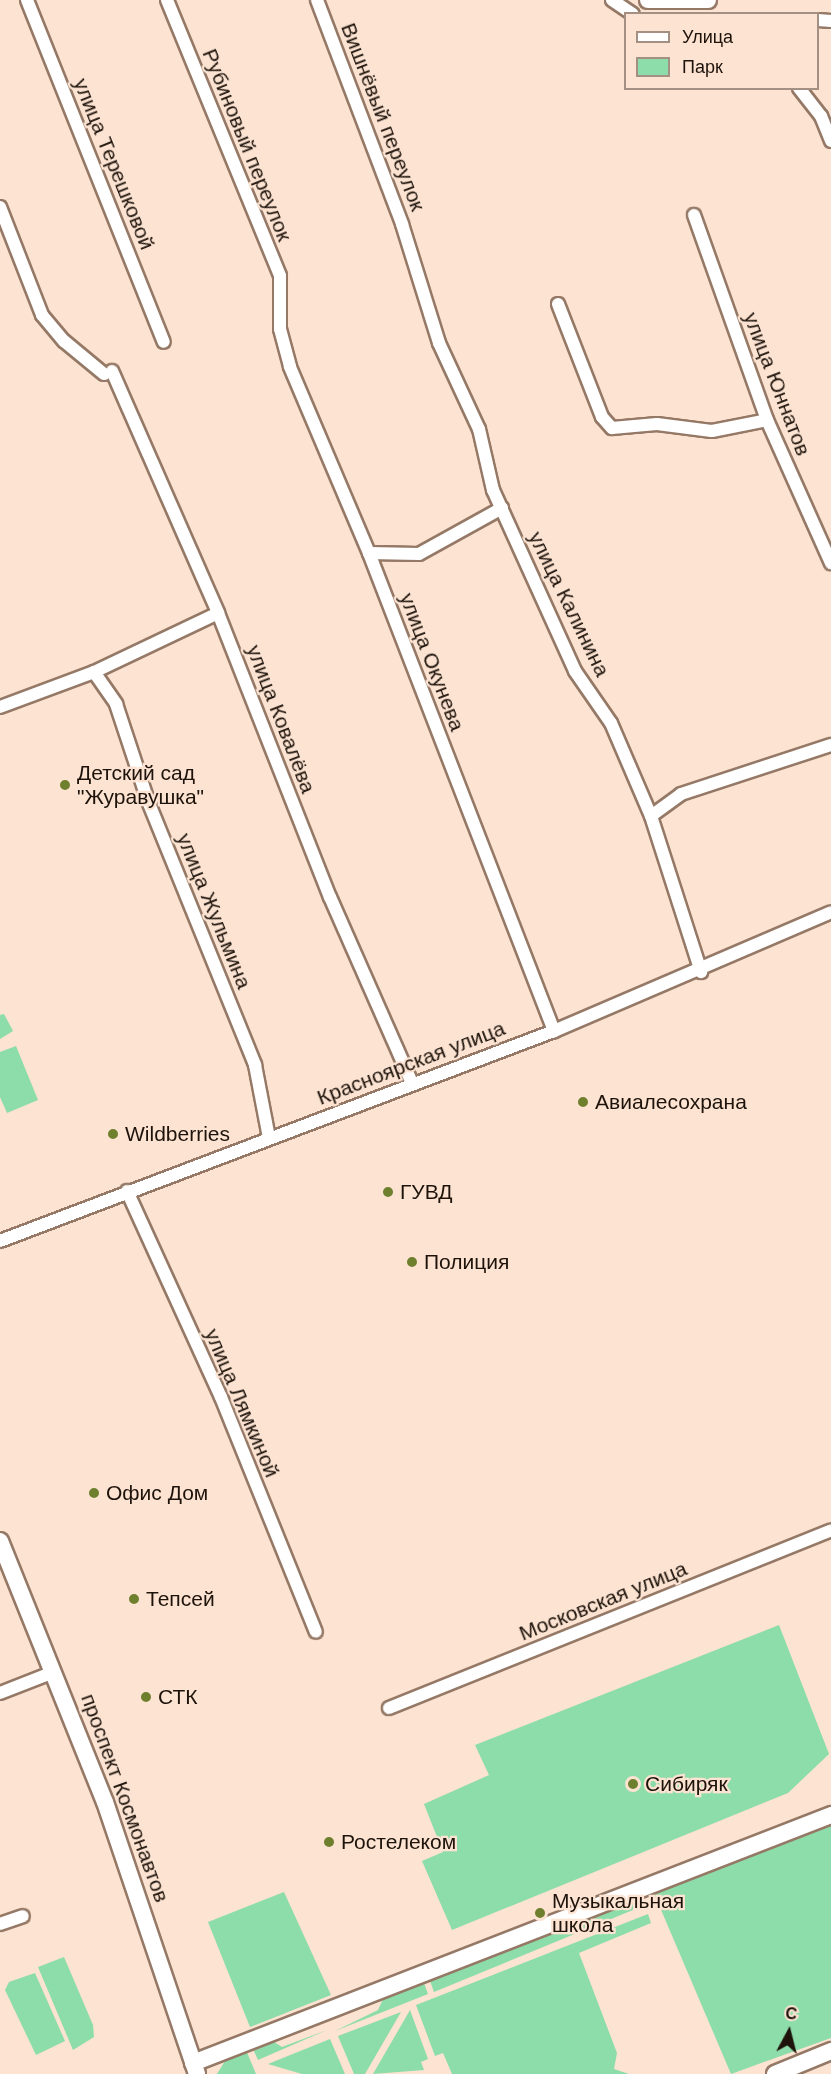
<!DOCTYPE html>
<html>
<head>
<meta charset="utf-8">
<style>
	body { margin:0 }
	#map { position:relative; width:831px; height:2074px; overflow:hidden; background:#fce3d2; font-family:Helvetica,sans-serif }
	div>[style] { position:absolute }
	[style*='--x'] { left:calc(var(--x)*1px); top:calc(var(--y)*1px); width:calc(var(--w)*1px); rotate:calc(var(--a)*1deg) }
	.green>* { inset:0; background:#8cdda9 }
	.roads { filter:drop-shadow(2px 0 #957966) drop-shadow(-2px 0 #957966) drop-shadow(0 2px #957966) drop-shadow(0 -2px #957966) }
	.minor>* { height:12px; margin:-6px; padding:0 6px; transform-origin:6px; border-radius:6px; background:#fff }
	.major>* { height:16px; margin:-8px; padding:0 8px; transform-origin:8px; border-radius:8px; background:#fff }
	.dots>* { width:16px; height:16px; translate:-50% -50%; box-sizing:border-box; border:3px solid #fce3d2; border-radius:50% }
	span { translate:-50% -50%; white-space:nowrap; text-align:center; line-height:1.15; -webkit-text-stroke:4.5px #fce3d2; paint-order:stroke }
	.street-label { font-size:21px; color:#1d130b }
	.poi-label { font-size:21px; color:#1d130b }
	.left { translate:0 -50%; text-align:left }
	.legend { position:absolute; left:624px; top:12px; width:195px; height:78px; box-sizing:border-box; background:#fce3d2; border:2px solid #a39082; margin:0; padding:8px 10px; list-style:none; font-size:18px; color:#1d130b }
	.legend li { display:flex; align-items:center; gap:12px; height:30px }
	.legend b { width:30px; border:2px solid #a39082 }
	.north { position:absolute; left:759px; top:2002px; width:60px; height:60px; -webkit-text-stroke:4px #fce3d2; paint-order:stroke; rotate:7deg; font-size:16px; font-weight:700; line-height:24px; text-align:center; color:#1d130b }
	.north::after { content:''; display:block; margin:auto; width:21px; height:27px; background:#1d130b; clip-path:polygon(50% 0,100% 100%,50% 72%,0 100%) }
</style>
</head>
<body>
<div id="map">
	<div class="green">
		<div style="clip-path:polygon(4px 1014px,13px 1031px,0 1039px,0 1015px)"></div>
		<div style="clip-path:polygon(16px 1046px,38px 1100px,7px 1113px,0 1097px,0 1052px)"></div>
		<div style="clip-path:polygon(779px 1625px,829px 1754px,788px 1793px,452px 1930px,422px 1861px,443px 1852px,424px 1804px,489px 1775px,475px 1745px)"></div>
		<div style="clip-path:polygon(831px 1821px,831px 2038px,731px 2074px,653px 1891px)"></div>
		<div style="clip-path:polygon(284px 1892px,331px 1995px,250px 2027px,208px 1922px)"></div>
		<div style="clip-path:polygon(642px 1898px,645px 1905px,434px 1992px,430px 1981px)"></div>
		<div style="clip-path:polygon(648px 1914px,651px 1923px,579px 1953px,617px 2053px,614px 2069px,629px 2074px,452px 2074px,443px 2053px,435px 2056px,416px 2005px)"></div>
		<div style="clip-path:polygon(64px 1957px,93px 2025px,94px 2037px,73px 2050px,38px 1967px)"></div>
		<div style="clip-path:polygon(35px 1973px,65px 2041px,36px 2055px,5px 1990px,9px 1982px)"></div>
		<div style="clip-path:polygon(424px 1983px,428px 1994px,335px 2031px,378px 2010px,383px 1999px)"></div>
		<div style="clip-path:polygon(410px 2010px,428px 2059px,421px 2062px,424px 2070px,373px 2074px)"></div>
		<div style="clip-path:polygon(401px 2012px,365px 2074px,354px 2074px,338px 2036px)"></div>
		<div style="clip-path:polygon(327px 2030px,258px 2060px,252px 2047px,271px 2040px,282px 2047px)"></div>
		<div style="clip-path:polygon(330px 2039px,345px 2074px,302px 2074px,268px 2064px)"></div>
		<div style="clip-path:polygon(246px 2050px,256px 2074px,217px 2074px,225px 2061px)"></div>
	</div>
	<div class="roads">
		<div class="minor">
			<div style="--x:27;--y:0;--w:368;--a:68.2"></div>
			<div style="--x:167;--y:0;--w:298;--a:67.7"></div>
			<div style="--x:280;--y:276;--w:53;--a:90"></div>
			<div style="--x:280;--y:329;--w:39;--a:75"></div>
			<div style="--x:290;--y:367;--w:202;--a:67"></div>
			<div style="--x:369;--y:553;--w:513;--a:68.84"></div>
			<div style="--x:317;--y:0;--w:240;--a:69.2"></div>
			<div style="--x:402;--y:224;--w:125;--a:72.7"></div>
			<div style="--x:439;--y:343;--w:95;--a:65.1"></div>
			<div style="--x:479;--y:429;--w:63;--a:77.1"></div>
			<div style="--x:493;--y:490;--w:199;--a:65.6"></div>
			<div style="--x:575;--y:671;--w:63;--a:55.3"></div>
			<div style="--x:611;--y:723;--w:101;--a:66.7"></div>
			<div style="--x:651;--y:816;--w:164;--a:72.2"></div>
			<div style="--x:612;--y:0;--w:25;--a:34"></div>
			<div style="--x:818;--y:20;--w:13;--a:4"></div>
			<div style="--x:799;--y:88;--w:36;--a:52"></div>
			<div style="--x:821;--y:116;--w:27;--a:68"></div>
			<div style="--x:0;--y:207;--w:116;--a:68.7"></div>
			<div style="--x:42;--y:315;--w:34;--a:50"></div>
			<div style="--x:64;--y:341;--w:52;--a:39.5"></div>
			<div style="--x:694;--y:215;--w:218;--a:70.4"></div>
			<div style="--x:767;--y:420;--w:157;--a:65.9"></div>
			<div style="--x:558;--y:304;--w:121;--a:68.7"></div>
			<div style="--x:602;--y:417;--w:15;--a:48"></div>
			<div style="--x:612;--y:428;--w:45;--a:-5.1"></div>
			<div style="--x:657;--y:424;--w:55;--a:7.3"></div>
			<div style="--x:712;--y:431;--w:56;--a:-11.3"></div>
			<div style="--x:112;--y:371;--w:264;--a:66.3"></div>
			<div style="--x:218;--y:613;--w:305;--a:68.5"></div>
			<div style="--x:330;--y:897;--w:203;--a:66.2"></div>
			<div style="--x:369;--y:553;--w:50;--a:1.1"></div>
			<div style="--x:419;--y:554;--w:95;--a:-29"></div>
			<div style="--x:94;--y:672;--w:39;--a:55"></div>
			<div style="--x:116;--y:704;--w:102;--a:71.7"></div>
			<div style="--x:148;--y:801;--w:285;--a:67.9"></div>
			<div style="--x:255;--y:1065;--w:74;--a:79.1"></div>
			<div style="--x:0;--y:707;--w:100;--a:-20.4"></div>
			<div style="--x:94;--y:672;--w:137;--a:-25.4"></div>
			<div style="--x:651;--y:816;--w:37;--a:-36"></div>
			<div style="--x:681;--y:794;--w:158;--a:-18.1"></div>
			<div style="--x:127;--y:1191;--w:226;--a:65.5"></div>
			<div style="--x:221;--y:1397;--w:253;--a:68"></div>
			<div style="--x:0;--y:1241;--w:592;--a:-20.76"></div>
			<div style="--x:554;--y:1031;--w:301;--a:-23.2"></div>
			<div style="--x:0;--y:1693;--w:58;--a:-21.3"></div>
			<div style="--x:389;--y:1708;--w:476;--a:-21.9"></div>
			<div style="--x:0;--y:1924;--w:24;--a:-19"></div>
		</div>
		<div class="major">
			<div style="--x:648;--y:0;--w:60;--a:0"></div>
			<div style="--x:0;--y:1541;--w:281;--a:68.1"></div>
			<div style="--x:105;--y:1802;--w:287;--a:71.3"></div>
			<div style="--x:193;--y:2063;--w:685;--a:-21.24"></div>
			<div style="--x:775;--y:2074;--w:61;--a:-22.3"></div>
		</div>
	</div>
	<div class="dots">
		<div style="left:65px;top:785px;background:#6e7f2e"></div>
		<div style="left:583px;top:1102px;background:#6e7f2e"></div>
		<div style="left:113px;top:1134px;background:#6e7f2e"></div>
		<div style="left:388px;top:1192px;background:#6e7f2e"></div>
		<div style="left:412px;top:1262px;background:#6e7f2e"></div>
		<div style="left:94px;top:1493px;background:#6e7f2e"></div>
		<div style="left:134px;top:1599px;background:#6e7f2e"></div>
		<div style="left:146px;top:1697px;background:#6e7f2e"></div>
		<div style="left:633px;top:1784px;background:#6e7f2e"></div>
		<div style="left:329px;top:1842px;background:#6e7f2e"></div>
		<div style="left:540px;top:1913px;background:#6e7f2e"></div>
	</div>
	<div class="street-label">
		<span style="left:383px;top:117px;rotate:69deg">Вишнёвый переулок</span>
		<span style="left:247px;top:145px;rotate:68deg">Рубиновый переулок</span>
		<span style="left:114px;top:164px;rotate:68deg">улица Терешковой</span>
		<span style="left:777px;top:384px;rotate:69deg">улица Юннатов</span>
		<span style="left:569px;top:604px;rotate:64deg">улица Калинина</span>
		<span style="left:432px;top:662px;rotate:69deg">улица Окунева</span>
		<span style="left:281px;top:719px;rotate:69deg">улица Ковалёва</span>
		<span style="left:214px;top:911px;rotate:68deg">улица Жульмина</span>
		<span style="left:411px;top:1063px;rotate:-21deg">Красноярская улица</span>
		<span style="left:242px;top:1403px;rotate:67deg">улица Лямкиной</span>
		<span style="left:603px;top:1601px;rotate:-22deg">Московская улица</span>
		<span style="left:125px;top:1798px;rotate:70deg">проспект Космонавтов</span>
	</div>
	<div class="poi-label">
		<span class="left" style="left:77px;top:785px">Детский сад<br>"Журавушка"</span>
		<span class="left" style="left:595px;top:1102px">Авиалесохрана</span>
		<span class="left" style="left:125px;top:1134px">Wildberries</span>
		<span class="left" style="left:400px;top:1192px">ГУВД</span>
		<span class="left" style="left:424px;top:1262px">Полиция</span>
		<span class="left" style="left:106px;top:1493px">Офис Дом</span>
		<span class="left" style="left:146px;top:1599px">Тепсей</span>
		<span class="left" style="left:158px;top:1697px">СТК</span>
		<span class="left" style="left:645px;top:1784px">Сибиряк</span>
		<span class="left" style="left:341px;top:1842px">Ростелеком</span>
		<span class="left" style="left:552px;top:1913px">Музыкальная<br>школа</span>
	</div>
	<ul class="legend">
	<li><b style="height:8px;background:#fff"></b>Улица</li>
	<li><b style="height:16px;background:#8cdda9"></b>Парк</li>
	</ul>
	<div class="north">С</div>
</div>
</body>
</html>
